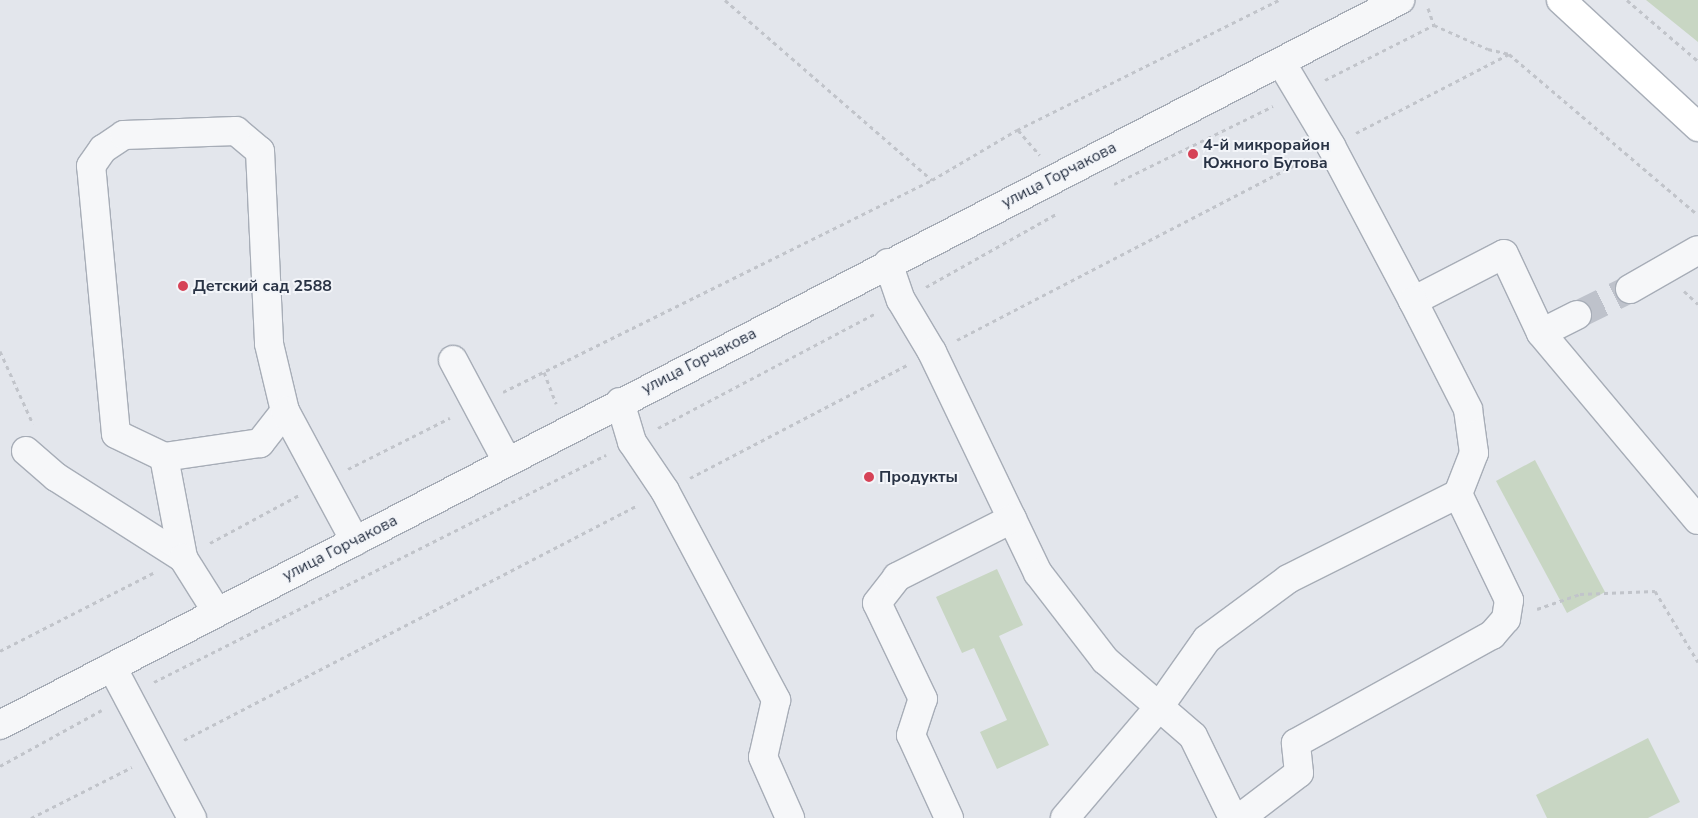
<!DOCTYPE html>
<html>
<head>
<meta charset="utf-8">
<style>
	body { margin:0 }
	#map { position:relative; width:1698px; height:818px; overflow:hidden; background:#e3e6ec; font-family:"Nunito Sans",sans-serif }
	div>[style] { position:absolute }
	[style*='--x'] { left:calc(var(--x)*1px); top:calc(var(--y)*1px); width:calc(var(--w)*1px); rotate:calc(var(--a)*1deg) }
	.green>* { inset:0; background:#c8d6c3 }
	.minor-tunnel>* { height:28px; margin-top:-14px; transform-origin:0; background:repeating-linear-gradient(90deg,#bec2cb 0 28px,transparent 0 42px) }
	.path>* { height:3px; margin-top:-1.5px; transform-origin:0; background:repeating-linear-gradient(90deg,#c1c4ca 0 4px,transparent 0 8px) }
	.roads { filter:drop-shadow(1px 0 #a7adb7) drop-shadow(-1px 0 #a7adb7) drop-shadow(0 1px #a7adb7) drop-shadow(0 -1px #a7adb7) }
	.minor>* { height:28px; margin:-14px; padding:0 14px; transform-origin:14px; border-radius:14px; background:#f6f7f9 }
	.major>* { height:28px; margin:-14px; padding:0 14px; transform-origin:14px; border-radius:14px; background:#fff }
	.dots>* { width:14px; height:14px; translate:-50% -50%; box-sizing:border-box; border:2px solid #f3f5f9; border-radius:50% }
	span { translate:-50% -50%; white-space:nowrap; text-align:center; line-height:1.15; -webkit-text-stroke:4px #f3f5f9; paint-order:stroke }
	.poi-label { font-size:16px; color:#293345; font-weight:700 }
	.left { translate:0 -50%; text-align:left }
	.street-label { font-size:16px; color:#293345 }
</style>
</head>
<body>
<div id="map">
	<div class="green">
		<div style="clip-path:polygon(1646px 0,1698px 0,1698px 43px,1698px 42px)"></div>
		<div style="clip-path:polygon(1535px 460px,1605px 592px,1567px 613px,1496px 481px)"></div>
		<div style="clip-path:polygon(997px 569px,1023px 625px,999px 636px,1049px 745px,997px 769px,980px 732px,1007px 720px,974px 648px,962px 653px,936px 597px)"></div>
		<div style="clip-path:polygon(1648px 738px,1680px 802px,1648px 818px,1547px 818px,1536px 795px)"></div>
	</div>
	<div class="minor-tunnel">
		<div style="--x:1577;--y:315;--w:59;--a:-26.1"></div>
	</div>
	<div class="path">
		<div style="--x:725;--y:0;--w:274;--a:41"></div>
		<div style="--x:1627;--y:0;--w:94;--a:40.7"></div>
		<div style="--x:1428;--y:8;--w:18;--a:71"></div>
		<div style="--x:1434;--y:25;--w:59;--a:24"></div>
		<div style="--x:1488;--y:49;--w:22;--a:13"></div>
		<div style="--x:1509;--y:54;--w:248;--a:40.4"></div>
		<div style="--x:1325;--y:80;--w:122;--a:-26.8"></div>
		<div style="--x:1018;--y:130;--w:33;--a:49"></div>
		<div style="--x:1356;--y:133;--w:172;--a:-27.3"></div>
		<div style="--x:1114;--y:184;--w:177;--a:-26.1"></div>
		<div style="--x:926;--y:287;--w:149;--a:-29.3"></div>
		<div style="--x:1684;--y:291;--w:19;--a:43"></div>
		<div style="--x:957;--y:340;--w:393;--a:-27.4"></div>
		<div style="--x:0;--y:351;--w:80;--a:65.7"></div>
		<div style="--x:544;--y:372;--w:34;--a:69"></div>
		<div style="--x:503;--y:392;--w:479;--a:-26.3"></div>
		<div style="--x:932;--y:180;--w:99;--a:-30.5"></div>
		<div style="--x:1017;--y:130;--w:292;--a:-26.4"></div>
		<div style="--x:658;--y:428;--w:246;--a:-27.8"></div>
		<div style="--x:348;--y:469;--w:114;--a:-26.6"></div>
		<div style="--x:690;--y:478;--w:245;--a:-27.5"></div>
		<div style="--x:210;--y:543;--w:101;--a:-28.3"></div>
		<div style="--x:1537;--y:609;--w:46;--a:-19.2"></div>
		<div style="--x:1580;--y:594;--w:75;--a:-2.3"></div>
		<div style="--x:1655;--y:591;--w:83;--a:58.8"></div>
		<div style="--x:0;--y:651;--w:172;--a:-27"></div>
		<div style="--x:154;--y:682;--w:506;--a:-26.67"></div>
		<div style="--x:184;--y:740;--w:511;--a:-27.37"></div>
		<div style="--x:0;--y:766;--w:116;--a:-28.8"></div>
		<div style="--x:31;--y:818;--w:113;--a:-26.8"></div>
	</div>
	<div class="roads">
		<div class="minor">
			<div style="--x:1281;--y:62;--w:98;--a:59.2"></div>
			<div style="--x:1331;--y:146;--w:175;--a:62.1"></div>
			<div style="--x:1413;--y:301;--w:102;--a:-27.3"></div>
			<div style="--x:1504;--y:254;--w:87;--a:64.9"></div>
			<div style="--x:236;--y:131;--w:31;--a:40"></div>
			<div style="--x:260;--y:151;--w:193;--a:87.3"></div>
			<div style="--x:269;--y:344;--w:69;--a:76.6"></div>
			<div style="--x:285;--y:411;--w:41;--a:128"></div>
			<div style="--x:260;--y:443;--w:97;--a:171.7"></div>
			<div style="--x:164;--y:457;--w:53;--a:-154.4"></div>
			<div style="--x:116;--y:434;--w:269;--a:-95.3"></div>
			<div style="--x:91;--y:166;--w:21;--a:-55"></div>
			<div style="--x:103;--y:149;--w:25;--a:-34"></div>
			<div style="--x:124;--y:135;--w:112;--a:-2"></div>
			<div style="--x:888;--y:263;--w:39;--a:71"></div>
			<div style="--x:901;--y:300;--w:61;--a:59.2"></div>
			<div style="--x:932;--y:352;--w:245;--a:64.4"></div>
			<div style="--x:1038;--y:573;--w:110;--a:52.4"></div>
			<div style="--x:1105;--y:660;--w:116;--a:40.8"></div>
			<div style="--x:1193;--y:736;--w:91;--a:64"></div>
			<div style="--x:1630;--y:289;--w:78;--a:-29.8"></div>
			<div style="--x:1577;--y:315;--w:40;--a:153.4"></div>
			<div style="--x:1541;--y:333;--w:244;--a:50"></div>
			<div style="--x:453;--y:360;--w:115;--a:61.9"></div>
			<div style="--x:620;--y:402;--w:42;--a:73.3"></div>
			<div style="--x:632;--y:442;--w:59;--a:56"></div>
			<div style="--x:665;--y:491;--w:237;--a:62"></div>
			<div style="--x:776;--y:700;--w:58;--a:102.8"></div>
			<div style="--x:763;--y:757;--w:67;--a:66.1"></div>
			<div style="--x:285;--y:411;--w:148;--a:61.7"></div>
			<div style="--x:26;--y:451;--w:40;--a:41"></div>
			<div style="--x:56;--y:477;--w:151;--a:32.5"></div>
			<div style="--x:164;--y:457;--w:103;--a:79.3"></div>
			<div style="--x:183;--y:558;--w:64;--a:57.8"></div>
			<div style="--x:112;--y:667;--w:171;--a:62.1"></div>
			<div style="--x:0;--y:725;--w:1577;--a:-27.38"></div>
			<div style="--x:949;--y:818;--w:91;--a:-114.6"></div>
			<div style="--x:911;--y:735;--w:38;--a:-72"></div>
			<div style="--x:923;--y:699;--w:106;--a:-115.6"></div>
			<div style="--x:877;--y:603;--w:33;--a:-52"></div>
			<div style="--x:897;--y:577;--w:129;--a:-26.8"></div>
			<div style="--x:1065;--y:818;--w:145;--a:-49.7"></div>
			<div style="--x:1159;--y:707;--w:83;--a:-54.8"></div>
			<div style="--x:1207;--y:639;--w:101;--a:-36.5"></div>
			<div style="--x:1288;--y:579;--w:190;--a:-26.6"></div>
			<div style="--x:1458;--y:494;--w:44;--a:-68.7"></div>
			<div style="--x:1474;--y:453;--w:44;--a:-97.8"></div>
			<div style="--x:1468;--y:409;--w:121;--a:-117"></div>
			<div style="--x:1240;--y:818;--w:74;--a:-37.3"></div>
			<div style="--x:1299;--y:773;--w:30;--a:-96"></div>
			<div style="--x:1296;--y:743;--w:224;--a:-28.9"></div>
			<div style="--x:1492;--y:635;--w:21;--a:-49"></div>
			<div style="--x:1506;--y:619;--w:19;--a:-81"></div>
			<div style="--x:1509;--y:600;--w:118;--a:-115.7"></div>
		</div>
		<div class="major">
			<div style="--x:1561;--y:0;--w:187;--a:42.8"></div>
		</div>
	</div>
	<div class="dots">
		<div style="left:1193px;top:154px;background:#d64357"></div>
		<div style="left:183px;top:286px;background:#d64357"></div>
		<div style="left:869px;top:477px;background:#d64357"></div>
	</div>
	<div class="poi-label">
		<span class="left" style="left:1203px;top:154px">4-й микрорайон<br>Южного Бутова</span>
		<span class="left" style="left:193px;top:286px">Детский сад 2588</span>
		<span class="left" style="left:879px;top:477px">Продукты</span>
	</div>
	<div class="street-label">
		<span style="left:1059px;top:175px;rotate:-27deg">улица Горчакова</span>
		<span style="left:699px;top:361px;rotate:-27deg">улица Горчакова</span>
		<span style="left:340px;top:548px;rotate:-27deg">улица Горчакова</span>
	</div>
</div>
</body>
</html>
